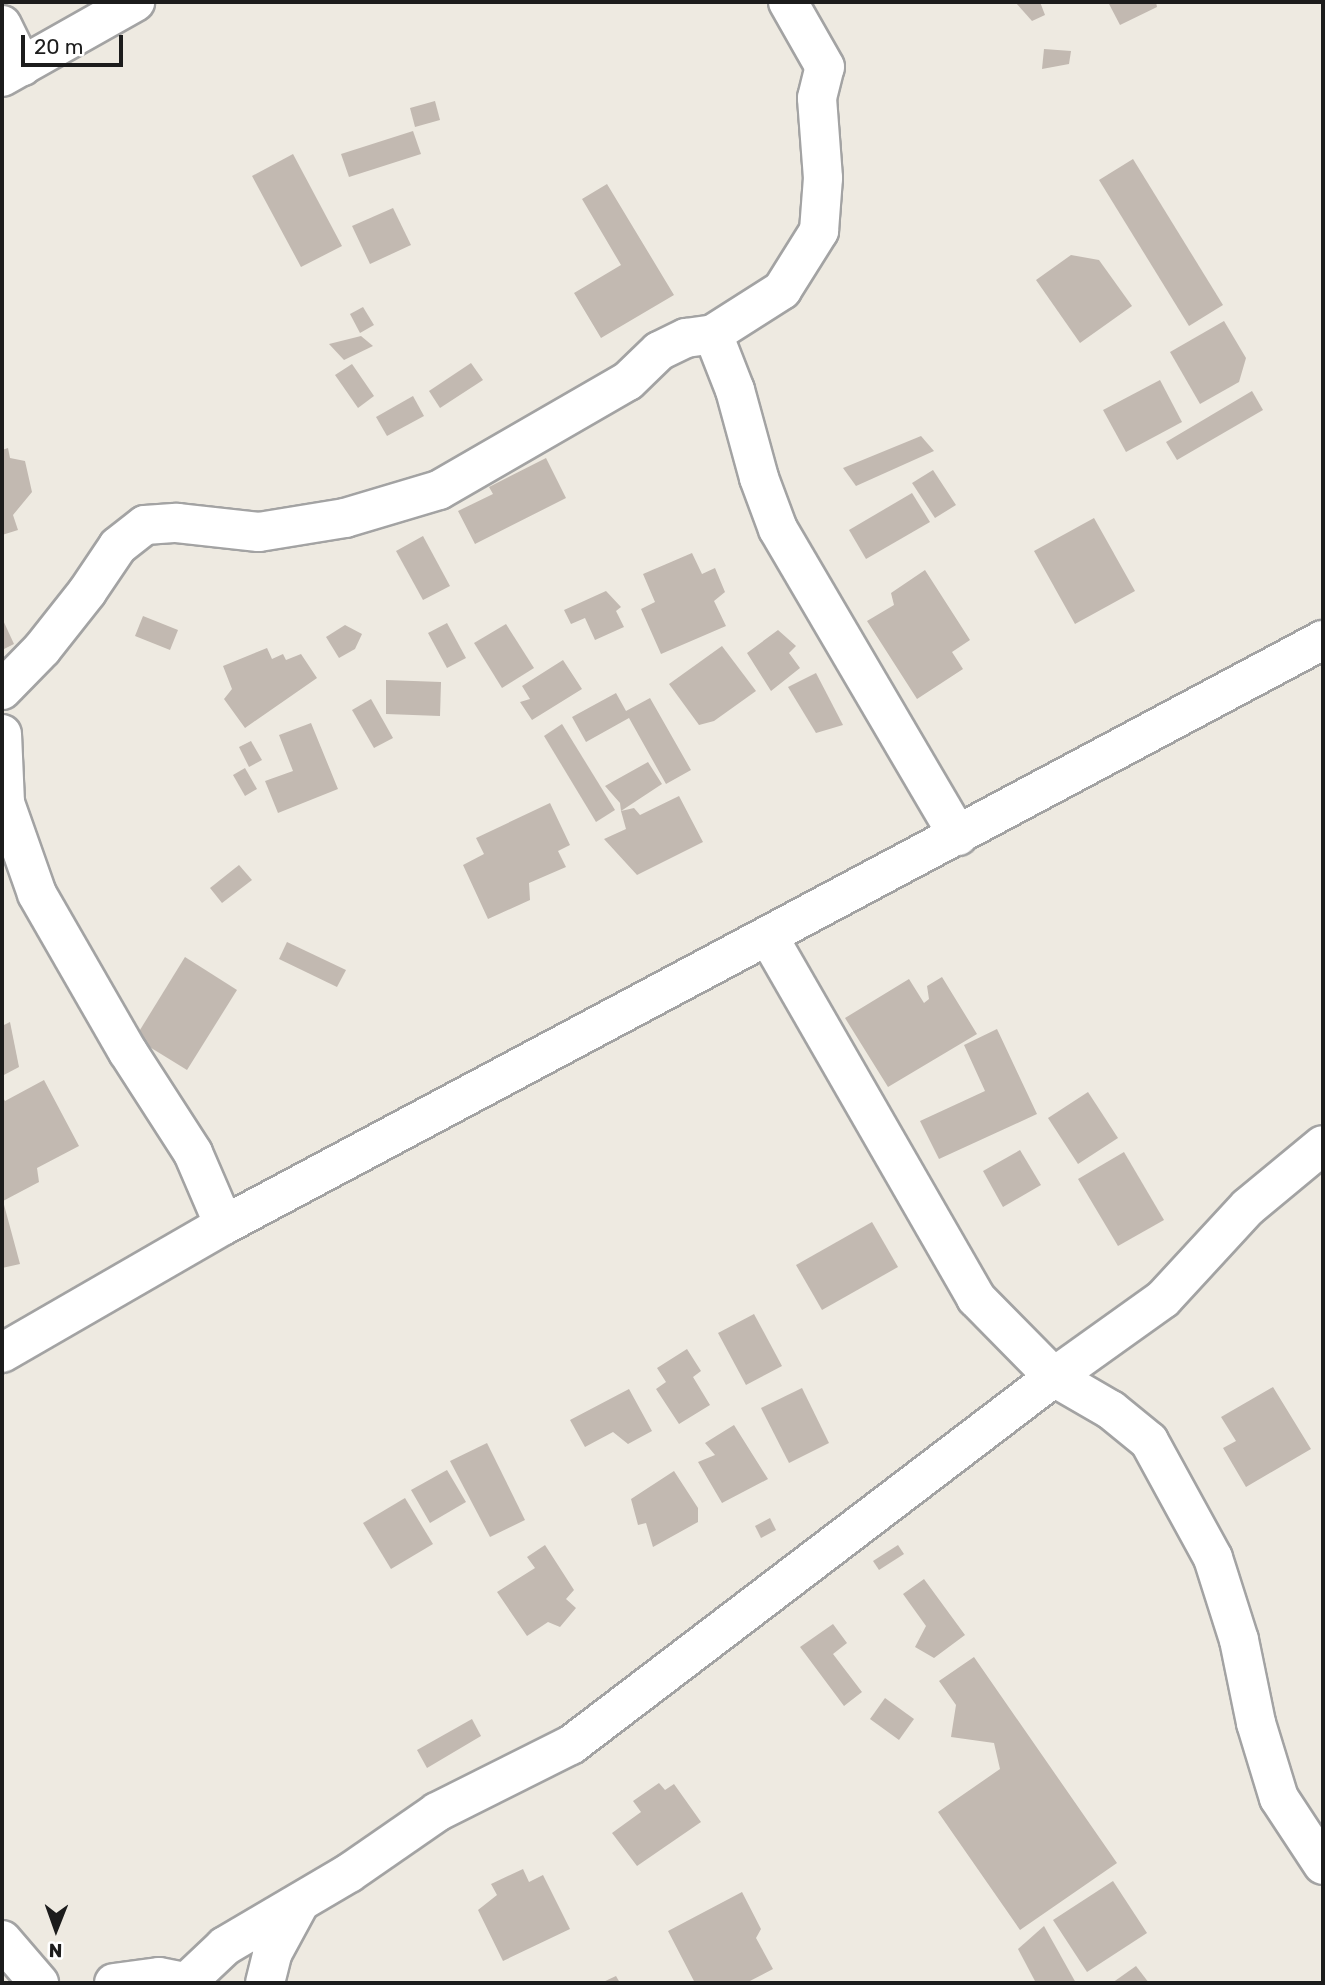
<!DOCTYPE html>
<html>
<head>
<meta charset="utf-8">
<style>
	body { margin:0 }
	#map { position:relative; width:1325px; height:1985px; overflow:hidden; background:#eeeae1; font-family:Rubik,sans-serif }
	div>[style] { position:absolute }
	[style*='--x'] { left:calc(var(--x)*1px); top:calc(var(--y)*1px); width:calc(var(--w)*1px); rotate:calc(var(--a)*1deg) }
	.building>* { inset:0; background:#c2b9b1 }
	.roads { filter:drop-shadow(2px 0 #a3a3a3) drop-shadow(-2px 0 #a3a3a3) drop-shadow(0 2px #a3a3a3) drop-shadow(0 -2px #a3a3a3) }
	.minor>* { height:38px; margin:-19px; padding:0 19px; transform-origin:19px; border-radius:19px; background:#fff }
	span { translate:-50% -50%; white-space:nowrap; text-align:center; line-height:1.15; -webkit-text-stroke:6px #fff; paint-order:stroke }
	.frame { position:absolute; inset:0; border:4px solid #1c1c1c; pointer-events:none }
	.north { position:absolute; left:21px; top:1894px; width:70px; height:70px; -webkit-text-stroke:5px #fff; paint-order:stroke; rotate:181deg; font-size:19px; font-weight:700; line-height:28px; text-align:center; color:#1c1c1c }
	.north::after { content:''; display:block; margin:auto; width:24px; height:32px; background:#1c1c1c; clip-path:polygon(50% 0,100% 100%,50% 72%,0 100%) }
	.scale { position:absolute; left:21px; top:35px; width:102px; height:32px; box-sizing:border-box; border:4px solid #1c1c1c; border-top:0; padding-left:9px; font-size:21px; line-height:24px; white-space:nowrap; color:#1c1c1c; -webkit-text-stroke:5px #fff; paint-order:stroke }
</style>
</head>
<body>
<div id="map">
	<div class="building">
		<div style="clip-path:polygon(1015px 2px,1040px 2px,1045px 15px,1032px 21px)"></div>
		<div style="clip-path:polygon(1108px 2px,1156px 2px,1157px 7px,1120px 25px)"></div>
		<div style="clip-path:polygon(1044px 49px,1071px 51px,1069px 64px,1042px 69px)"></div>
		<div style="clip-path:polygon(435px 101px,440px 120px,415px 127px,410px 108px)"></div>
		<div style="clip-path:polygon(413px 131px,421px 154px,349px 177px,341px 154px)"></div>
		<div style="clip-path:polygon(293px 154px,342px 246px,301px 267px,252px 176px)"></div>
		<div style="clip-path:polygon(1133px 159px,1223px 305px,1189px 326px,1099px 180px)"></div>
		<div style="clip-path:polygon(607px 184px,674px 295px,601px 338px,574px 293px,621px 265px,582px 199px)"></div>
		<div style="clip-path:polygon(393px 208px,411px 245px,370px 264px,352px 226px)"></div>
		<div style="clip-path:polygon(1071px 255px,1099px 260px,1132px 306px,1080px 343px,1036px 280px)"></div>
		<div style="clip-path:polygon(363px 307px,374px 325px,360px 333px,350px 314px)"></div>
		<div style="clip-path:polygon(1224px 321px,1246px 358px,1239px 382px,1200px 404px,1170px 352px)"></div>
		<div style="clip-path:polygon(361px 336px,373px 346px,344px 360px,329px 344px)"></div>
		<div style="clip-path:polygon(471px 363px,483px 380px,440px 408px,429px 391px)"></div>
		<div style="clip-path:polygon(352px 364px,374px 396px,358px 408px,335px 375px)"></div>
		<div style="clip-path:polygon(1160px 380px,1182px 422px,1126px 452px,1103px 410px)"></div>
		<div style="clip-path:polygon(1252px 391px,1263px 410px,1177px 460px,1166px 442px)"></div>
		<div style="clip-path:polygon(413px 396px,424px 416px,387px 436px,376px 417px)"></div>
		<div style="clip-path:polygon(921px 436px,934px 451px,856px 486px,843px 468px)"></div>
		<div style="clip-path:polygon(8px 448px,10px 458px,25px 461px,32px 492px,13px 515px,18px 530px,2px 535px,2px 450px)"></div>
		<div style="clip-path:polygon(546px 458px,566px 498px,475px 544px,458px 511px,493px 494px,489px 487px)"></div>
		<div style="clip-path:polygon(933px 470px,956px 505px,935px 518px,912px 483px)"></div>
		<div style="clip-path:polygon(912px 493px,930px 522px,866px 559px,849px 530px)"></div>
		<div style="clip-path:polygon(1094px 518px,1135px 591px,1075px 624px,1034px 551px)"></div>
		<div style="clip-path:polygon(423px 536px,450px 586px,423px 600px,396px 551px)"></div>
		<div style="clip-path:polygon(692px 553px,702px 574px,715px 568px,725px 592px,714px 601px,726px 626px,661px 654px,641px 609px,655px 602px,643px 574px)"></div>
		<div style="clip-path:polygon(925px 570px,970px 640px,952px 652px,963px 669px,917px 699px,867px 621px,894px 605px,891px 593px)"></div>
		<div style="clip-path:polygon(606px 591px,621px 607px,616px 611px,624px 627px,595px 640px,585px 618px,571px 624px,564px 610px)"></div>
		<div style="clip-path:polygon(143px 616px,178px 630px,170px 650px,135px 636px)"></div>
		<div style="clip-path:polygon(2px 618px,14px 644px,2px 650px)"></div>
		<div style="clip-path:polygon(447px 623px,466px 658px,447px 668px,428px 633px)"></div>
		<div style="clip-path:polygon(506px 624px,534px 668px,502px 688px,474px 643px)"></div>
		<div style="clip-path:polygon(345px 625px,362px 634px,355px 649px,339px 658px,326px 637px)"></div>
		<div style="clip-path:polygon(778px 630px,796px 646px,789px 653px,800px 668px,771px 691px,747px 653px)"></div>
		<div style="clip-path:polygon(722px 646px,756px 691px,714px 721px,699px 725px,669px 684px)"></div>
		<div style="clip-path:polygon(267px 648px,272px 659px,283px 654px,286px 660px,301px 654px,317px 678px,245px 728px,224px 699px,232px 689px,223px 666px)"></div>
		<div style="clip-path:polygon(563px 660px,582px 689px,532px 720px,520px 702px,530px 699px,522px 686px)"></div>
		<div style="clip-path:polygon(816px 673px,843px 725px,816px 733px,788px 687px)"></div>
		<div style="clip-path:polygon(386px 680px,441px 682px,440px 716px,386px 714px)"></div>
		<div style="clip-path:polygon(616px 693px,626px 711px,650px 698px,691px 770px,666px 784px,629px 718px,586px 742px,572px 717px)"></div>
		<div style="clip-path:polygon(371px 699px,393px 738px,374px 748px,352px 710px)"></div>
		<div style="clip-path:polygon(311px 723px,338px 789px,278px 813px,265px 781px,293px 771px,279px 735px)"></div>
		<div style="clip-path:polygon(562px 724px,615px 810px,596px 822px,544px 736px)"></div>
		<div style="clip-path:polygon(251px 741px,262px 760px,249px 767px,239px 747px)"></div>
		<div style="clip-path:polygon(648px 762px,662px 784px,621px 811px,620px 803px,605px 786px)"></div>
		<div style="clip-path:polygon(245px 768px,257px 789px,245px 796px,233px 775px)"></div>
		<div style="clip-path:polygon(679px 796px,703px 842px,637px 875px,604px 839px,626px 829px,621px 811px,634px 808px,640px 815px)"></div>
		<div style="clip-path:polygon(550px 803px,570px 845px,558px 851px,566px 867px,529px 883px,530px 900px,488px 919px,463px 865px,484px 854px,476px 838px)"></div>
		<div style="clip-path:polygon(239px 865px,252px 880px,222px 903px,210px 888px)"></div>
		<div style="clip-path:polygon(287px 942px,346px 970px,337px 987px,279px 959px)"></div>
		<div style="clip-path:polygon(185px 957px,237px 990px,187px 1070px,135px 1038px)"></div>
		<div style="clip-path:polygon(942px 977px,977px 1034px,888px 1087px,845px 1018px,909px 979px,924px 1003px,929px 999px,927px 986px)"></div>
		<div style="clip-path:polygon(10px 1022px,19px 1067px,2px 1076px,2px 1026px)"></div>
		<div style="clip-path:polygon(997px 1029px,1037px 1114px,939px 1159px,920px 1121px,985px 1091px,964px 1045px)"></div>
		<div style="clip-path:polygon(44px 1080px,79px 1146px,37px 1168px,39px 1182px,3px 1201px,20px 1264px,2px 1268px,2px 1096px,5px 1101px)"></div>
		<div style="clip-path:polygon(1088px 1092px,1118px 1138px,1078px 1164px,1048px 1118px)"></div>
		<div style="clip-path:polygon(1020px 1150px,1041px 1185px,1003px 1207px,983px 1171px)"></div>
		<div style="clip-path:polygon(1124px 1152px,1164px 1220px,1118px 1246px,1078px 1179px)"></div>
		<div style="clip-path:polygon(872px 1222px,898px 1267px,822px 1310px,796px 1265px)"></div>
		<div style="clip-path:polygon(754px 1314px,782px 1366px,746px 1385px,718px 1333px)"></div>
		<div style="clip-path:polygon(687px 1349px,701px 1371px,693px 1377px,710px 1405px,679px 1424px,656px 1389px,666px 1382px,657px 1368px)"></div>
		<div style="clip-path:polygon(1273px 1387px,1311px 1449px,1246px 1487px,1223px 1448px,1236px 1441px,1221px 1417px)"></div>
		<div style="clip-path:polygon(802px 1388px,829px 1443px,789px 1463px,761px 1408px)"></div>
		<div style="clip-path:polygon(629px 1389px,652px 1431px,628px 1444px,613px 1432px,585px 1447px,570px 1420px)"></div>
		<div style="clip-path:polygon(734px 1425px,768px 1479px,722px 1503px,698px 1462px,715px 1455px,705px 1443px)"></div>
		<div style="clip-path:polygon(487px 1443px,525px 1520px,490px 1537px,450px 1461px)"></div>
		<div style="clip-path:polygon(447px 1470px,466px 1502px,430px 1523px,411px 1490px)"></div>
		<div style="clip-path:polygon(674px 1471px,698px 1508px,698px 1522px,653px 1547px,646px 1523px,638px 1525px,631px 1499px)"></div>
		<div style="clip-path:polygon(405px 1498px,433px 1544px,391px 1569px,363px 1523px)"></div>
		<div style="clip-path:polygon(770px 1518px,776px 1530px,761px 1538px,755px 1526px)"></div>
		<div style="clip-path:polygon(545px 1545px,574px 1590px,566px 1599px,576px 1608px,560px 1627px,548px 1622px,527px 1636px,497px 1592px,535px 1568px,527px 1557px)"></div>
		<div style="clip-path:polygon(898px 1545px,904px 1554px,879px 1570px,873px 1561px)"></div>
		<div style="clip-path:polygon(924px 1579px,965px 1635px,934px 1658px,915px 1647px,926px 1626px,903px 1594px)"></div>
		<div style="clip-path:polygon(833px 1624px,847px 1643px,833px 1654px,862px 1692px,844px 1706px,800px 1647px)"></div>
		<div style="clip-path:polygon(974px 1657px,1117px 1863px,1020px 1930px,938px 1812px,1000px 1769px,994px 1743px,951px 1737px,956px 1705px,939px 1681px)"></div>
		<div style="clip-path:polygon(885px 1698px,914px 1719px,899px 1740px,870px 1719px)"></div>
		<div style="clip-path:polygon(472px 1719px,481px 1736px,427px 1768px,417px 1750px)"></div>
		<div style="clip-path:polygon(659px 1783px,665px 1790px,674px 1784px,701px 1822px,637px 1866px,612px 1833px,641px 1812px,633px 1801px)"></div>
		<div style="clip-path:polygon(523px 1869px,529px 1882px,543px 1875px,570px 1929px,503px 1961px,478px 1910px,497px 1895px,491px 1884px)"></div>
		<div style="clip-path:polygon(1113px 1881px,1147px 1933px,1087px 1972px,1053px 1920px)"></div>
		<div style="clip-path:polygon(742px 1892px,761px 1929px,756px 1938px,773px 1969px,746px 1983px,695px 1983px,668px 1931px)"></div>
		<div style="clip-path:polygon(1044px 1926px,1076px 1983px,1036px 1983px,1018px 1949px)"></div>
		<div style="clip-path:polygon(1136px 1966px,1149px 1983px,1112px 1983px)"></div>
		<div style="clip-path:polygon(616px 1976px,620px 1983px,601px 1983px)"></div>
	</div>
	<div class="roads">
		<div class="minor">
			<div style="--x:2;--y:25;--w:46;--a:64"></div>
			<div style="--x:2;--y:77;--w:153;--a:-29.4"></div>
			<div style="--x:713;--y:334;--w:60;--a:68.6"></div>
			<div style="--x:735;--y:390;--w:91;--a:74.7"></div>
			<div style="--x:759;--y:478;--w:54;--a:69.6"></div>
			<div style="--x:778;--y:529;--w:356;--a:59.6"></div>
			<div style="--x:2;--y:690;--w:57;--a:-45.7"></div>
			<div style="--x:42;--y:649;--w:73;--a:-51.7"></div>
			<div style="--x:87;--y:592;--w:55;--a:-56"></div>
			<div style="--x:118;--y:546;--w:34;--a:-38"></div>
			<div style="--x:145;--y:525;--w:32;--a:-4"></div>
			<div style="--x:177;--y:523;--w:82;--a:6.3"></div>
			<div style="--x:259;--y:532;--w:87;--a:-9.2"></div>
			<div style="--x:345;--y:518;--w:98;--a:-16.6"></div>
			<div style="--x:439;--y:490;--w:218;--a:-30"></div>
			<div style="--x:628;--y:381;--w:43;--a:-44.1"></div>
			<div style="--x:659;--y:351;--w:30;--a:-26"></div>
			<div style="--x:686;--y:338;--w:27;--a:-8"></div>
			<div style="--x:713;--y:334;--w:82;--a:-32.5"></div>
			<div style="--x:782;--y:290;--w:70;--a:-57.9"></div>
			<div style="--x:819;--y:231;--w:53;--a:-85.7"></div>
			<div style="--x:823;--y:178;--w:80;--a:-94.3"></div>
			<div style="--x:817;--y:98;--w:32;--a:-76"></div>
			<div style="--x:825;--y:67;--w:75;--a:-119.6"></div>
			<div style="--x:2;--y:734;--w:69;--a:87.5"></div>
			<div style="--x:5;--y:803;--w:96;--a:70.6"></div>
			<div style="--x:37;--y:894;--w:182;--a:60.1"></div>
			<div style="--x:128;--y:1052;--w:120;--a:57.2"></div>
			<div style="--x:193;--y:1153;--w:78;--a:66.7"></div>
			<div style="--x:768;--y:936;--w:418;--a:60.1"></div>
			<div style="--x:976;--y:1298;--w:111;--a:45.4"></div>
			<div style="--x:1054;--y:1377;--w:66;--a:30.1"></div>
			<div style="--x:1111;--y:1410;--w:49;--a:39.2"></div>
			<div style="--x:1149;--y:1441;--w:133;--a:61.3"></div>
			<div style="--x:1213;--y:1558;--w:86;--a:72.4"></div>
			<div style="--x:1239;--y:1640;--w:85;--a:78.4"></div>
			<div style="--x:1256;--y:1723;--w:78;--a:73"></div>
			<div style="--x:1279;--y:1798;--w:80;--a:56.7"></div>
			<div style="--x:2;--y:1353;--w:256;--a:-30"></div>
			<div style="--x:224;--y:1225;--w:1245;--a:-28.03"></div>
			<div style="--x:2;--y:1940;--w:57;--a:49.3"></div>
			<div style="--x:188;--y:1981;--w:51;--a:-43.4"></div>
			<div style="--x:225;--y:1946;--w:144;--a:-30.5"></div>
			<div style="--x:349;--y:1873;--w:107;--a:-34.7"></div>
			<div style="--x:437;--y:1812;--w:150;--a:-26.6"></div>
			<div style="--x:571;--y:1745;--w:607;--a:-37.3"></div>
			<div style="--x:1054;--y:1377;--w:134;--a:-35.6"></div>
			<div style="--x:1163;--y:1299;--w:125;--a:-47.3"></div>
			<div style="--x:1248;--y:1207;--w:97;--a:-39.6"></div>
			<div style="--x:114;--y:1983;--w:45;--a:-7.6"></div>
			<div style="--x:159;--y:1977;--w:33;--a:11"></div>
			<div style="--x:265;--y:1983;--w:30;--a:-76"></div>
			<div style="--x:272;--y:1954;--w:57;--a:-61.6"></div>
		</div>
	</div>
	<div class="frame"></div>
	<div class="north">N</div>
	<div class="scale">20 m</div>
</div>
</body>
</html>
